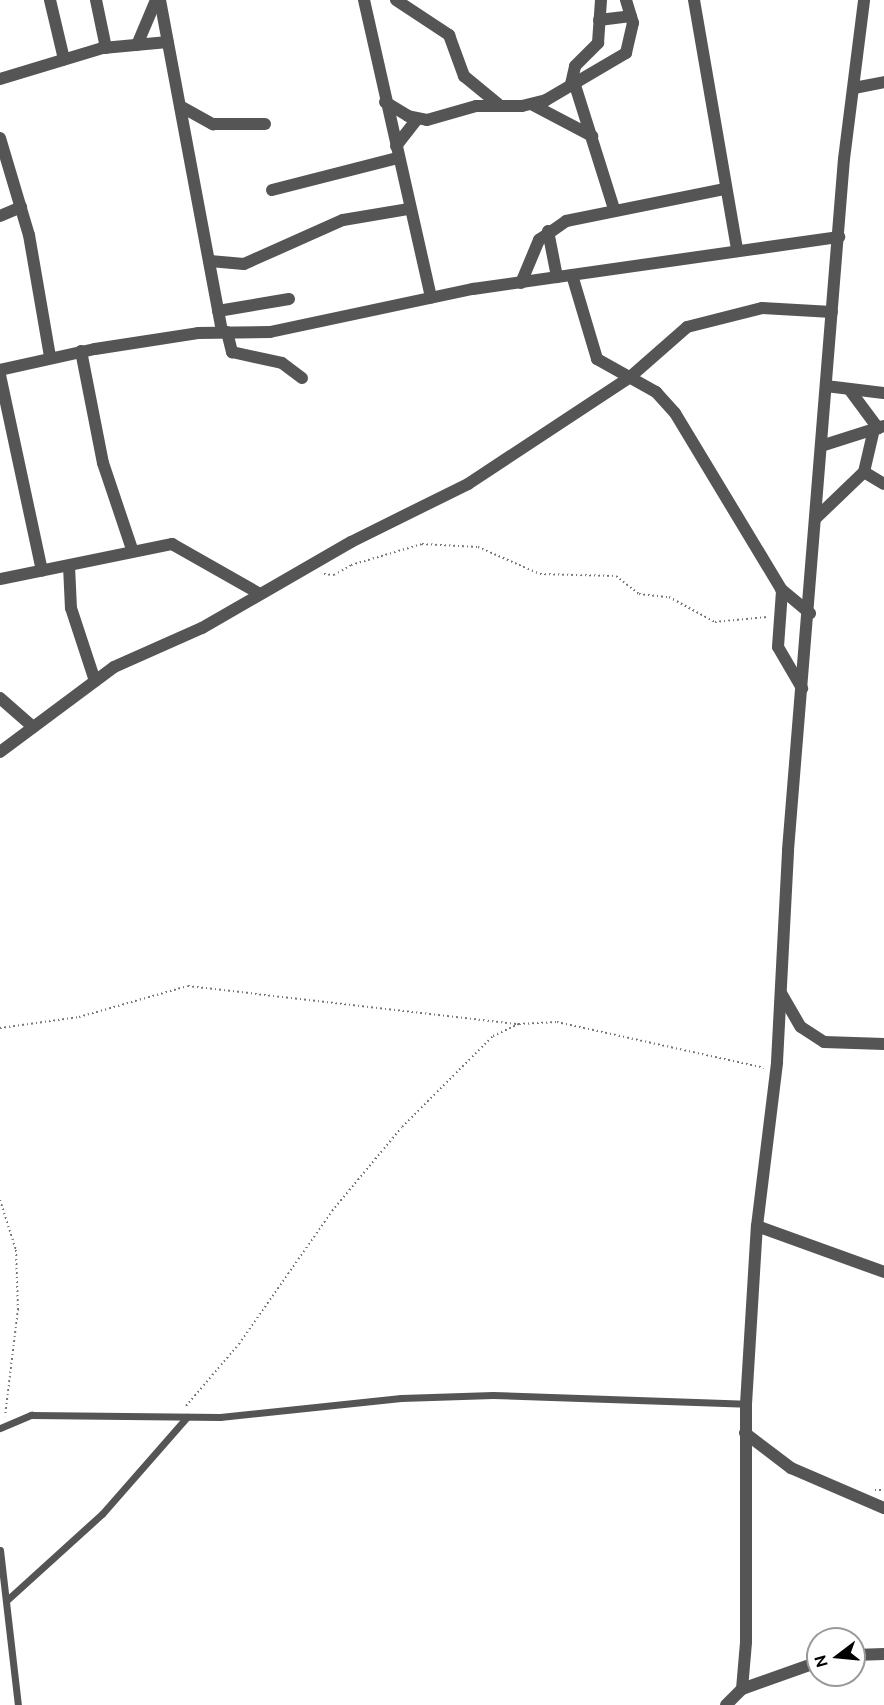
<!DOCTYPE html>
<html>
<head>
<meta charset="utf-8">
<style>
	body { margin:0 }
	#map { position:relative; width:884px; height:1705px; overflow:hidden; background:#fff; font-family:Ubuntu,sans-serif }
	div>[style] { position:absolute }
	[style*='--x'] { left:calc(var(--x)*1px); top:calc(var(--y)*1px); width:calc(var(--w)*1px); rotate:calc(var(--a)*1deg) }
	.path>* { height:2px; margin-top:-1px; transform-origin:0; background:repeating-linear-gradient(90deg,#777 0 1.5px,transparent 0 4.5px) }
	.lane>* { height:7px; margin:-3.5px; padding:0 3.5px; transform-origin:3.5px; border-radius:3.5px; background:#555 }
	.street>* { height:12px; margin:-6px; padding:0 6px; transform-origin:6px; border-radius:6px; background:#555 }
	span { translate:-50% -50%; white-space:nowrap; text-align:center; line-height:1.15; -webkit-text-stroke:6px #fff; paint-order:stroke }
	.north { position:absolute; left:806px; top:1627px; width:60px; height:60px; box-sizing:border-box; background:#fff; border:2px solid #999; border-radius:50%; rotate:254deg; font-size:16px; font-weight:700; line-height:24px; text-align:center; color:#000 }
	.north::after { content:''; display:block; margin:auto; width:21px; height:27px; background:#000; clip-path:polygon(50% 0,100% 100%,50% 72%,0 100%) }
</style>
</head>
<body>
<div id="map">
	<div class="path">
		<div style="--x:324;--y:574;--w:10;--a:6"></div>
		<div style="--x:334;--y:575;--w:20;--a:-30"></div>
		<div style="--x:351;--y:565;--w:74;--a:-16.5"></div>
		<div style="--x:422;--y:544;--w:56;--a:3.1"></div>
		<div style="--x:478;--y:547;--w:68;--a:23.5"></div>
		<div style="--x:540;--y:574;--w:76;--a:1.5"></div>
		<div style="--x:616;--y:576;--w:29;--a:38"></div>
		<div style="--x:639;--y:594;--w:30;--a:6"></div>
		<div style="--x:669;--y:597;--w:52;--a:28.5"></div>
		<div style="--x:715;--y:622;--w:53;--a:-5.4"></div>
		<div style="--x:0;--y:1028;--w:80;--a:-7.9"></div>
		<div style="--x:79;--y:1017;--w:113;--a:-15.9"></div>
		<div style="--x:188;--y:986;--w:332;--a:6.6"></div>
		<div style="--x:0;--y:1200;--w:52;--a:72.3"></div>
		<div style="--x:16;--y:1250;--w:59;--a:88.1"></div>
		<div style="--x:18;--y:1309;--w:108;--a:96.9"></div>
		<div style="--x:186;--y:1406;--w:82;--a:-49.5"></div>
		<div style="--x:239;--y:1344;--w:162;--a:-55"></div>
		<div style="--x:332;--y:1211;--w:109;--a:-50.2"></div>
		<div style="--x:402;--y:1127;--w:129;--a:-45"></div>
		<div style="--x:493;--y:1036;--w:29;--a:-25"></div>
		<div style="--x:519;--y:1024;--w:38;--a:-3"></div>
		<div style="--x:557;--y:1022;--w:212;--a:12.5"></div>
		<div style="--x:875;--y:1490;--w:9;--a:0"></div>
	</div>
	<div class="lane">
		<div style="--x:0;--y:1428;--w:34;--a:-23"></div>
		<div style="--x:31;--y:1415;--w:189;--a:0.6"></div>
		<div style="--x:220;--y:1417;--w:182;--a:-6"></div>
		<div style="--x:401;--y:1398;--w:92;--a:-1.9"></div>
		<div style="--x:493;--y:1395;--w:253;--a:2"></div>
		<div style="--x:0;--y:1550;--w:156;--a:83.4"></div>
		<div style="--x:7;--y:1600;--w:128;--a:-42.2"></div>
		<div style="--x:102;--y:1514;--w:129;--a:-48.8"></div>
	</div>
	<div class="street">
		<div style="--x:50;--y:0;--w:61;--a:76.7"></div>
		<div style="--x:96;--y:0;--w:49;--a:78.2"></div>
		<div style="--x:160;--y:0;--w:337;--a:79.4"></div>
		<div style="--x:364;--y:0;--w:305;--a:77.3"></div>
		<div style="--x:396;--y:0;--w:64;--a:33.4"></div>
		<div style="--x:449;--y:35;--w:44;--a:69.9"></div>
		<div style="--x:464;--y:76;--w:44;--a:39.5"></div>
		<div style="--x:694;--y:0;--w:253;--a:80.2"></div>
		<div style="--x:599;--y:20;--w:32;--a:-7"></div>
		<div style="--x:137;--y:45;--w:49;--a:-67.1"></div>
		<div style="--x:0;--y:79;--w:108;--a:-16.8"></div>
		<div style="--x:103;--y:48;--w:65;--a:-5.3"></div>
		<div style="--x:574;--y:82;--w:133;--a:72.5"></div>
		<div style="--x:571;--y:84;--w:18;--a:-77"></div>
		<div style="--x:575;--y:66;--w:33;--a:-45"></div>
		<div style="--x:598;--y:43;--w:43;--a:-86"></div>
		<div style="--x:854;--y:88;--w:31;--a:-11"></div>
		<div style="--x:385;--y:102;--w:27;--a:31"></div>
		<div style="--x:408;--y:116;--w:19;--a:12"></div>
		<div style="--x:427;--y:120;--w:51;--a:-15.9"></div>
		<div style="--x:476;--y:106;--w:46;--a:0"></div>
		<div style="--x:522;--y:106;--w:25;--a:-14"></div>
		<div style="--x:546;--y:100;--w:93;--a:-30.4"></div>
		<div style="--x:626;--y:53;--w:31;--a:-77"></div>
		<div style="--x:633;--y:23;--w:24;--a:-107"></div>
		<div style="--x:533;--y:105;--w:67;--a:27.7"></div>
		<div style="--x:180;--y:106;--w:38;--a:29"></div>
		<div style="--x:213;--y:124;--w:52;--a:0"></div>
		<div style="--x:0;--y:138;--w:101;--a:73.4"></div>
		<div style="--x:29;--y:235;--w:124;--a:80.2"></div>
		<div style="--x:396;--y:146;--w:34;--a:-52"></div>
		<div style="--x:272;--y:190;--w:130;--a:-14.3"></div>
		<div style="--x:0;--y:216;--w:23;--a:-23"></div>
		<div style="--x:548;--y:231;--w:47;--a:78.9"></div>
		<div style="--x:210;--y:261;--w:34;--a:5"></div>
		<div style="--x:244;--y:264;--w:108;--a:-24"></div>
		<div style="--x:343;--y:220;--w:67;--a:-9.5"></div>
		<div style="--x:572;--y:275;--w:88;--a:73.4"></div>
		<div style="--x:597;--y:359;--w:68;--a:29.2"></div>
		<div style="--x:656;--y:392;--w:28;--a:48"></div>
		<div style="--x:675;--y:413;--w:205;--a:58.9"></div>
		<div style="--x:781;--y:589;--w:38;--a:40"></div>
		<div style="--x:521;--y:283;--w:47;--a:-67.3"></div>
		<div style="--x:539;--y:240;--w:33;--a:-35"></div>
		<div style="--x:566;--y:221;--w:161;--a:-11.4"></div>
		<div style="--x:218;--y:311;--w:72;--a:-9.6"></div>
		<div style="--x:227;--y:332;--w:21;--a:76"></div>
		<div style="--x:232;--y:352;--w:51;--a:12.4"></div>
		<div style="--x:282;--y:363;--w:25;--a:37"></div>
		<div style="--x:81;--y:351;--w:114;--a:78.9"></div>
		<div style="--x:103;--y:463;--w:91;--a:71.4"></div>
		<div style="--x:0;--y:370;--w:97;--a:-12.5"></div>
		<div style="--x:95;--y:349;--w:104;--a:-8.8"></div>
		<div style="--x:198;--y:333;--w:72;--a:-0.8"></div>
		<div style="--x:270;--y:332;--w:208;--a:-12"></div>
		<div style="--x:473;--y:289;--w:370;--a:-8.1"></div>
		<div style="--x:0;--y:375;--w:200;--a:77.9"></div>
		<div style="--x:826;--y:386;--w:58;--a:6.9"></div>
		<div style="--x:849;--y:389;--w:49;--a:53.4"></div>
		<div style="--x:821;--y:446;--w:66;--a:-17.6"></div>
		<div style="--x:864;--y:472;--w:23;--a:31"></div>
		<div style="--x:815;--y:519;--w:68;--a:-43.8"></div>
		<div style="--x:864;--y:472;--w:44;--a:-76.9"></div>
		<div style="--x:69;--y:566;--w:42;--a:87.3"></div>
		<div style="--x:71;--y:608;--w:77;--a:71.8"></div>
		<div style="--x:0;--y:579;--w:176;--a:-11.5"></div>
		<div style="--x:172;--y:544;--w:101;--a:29.6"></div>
		<div style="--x:782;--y:591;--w:56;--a:94.1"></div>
		<div style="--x:778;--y:647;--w:48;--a:59.7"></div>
		<div style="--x:0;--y:698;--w:44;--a:41.3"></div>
		<div style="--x:0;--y:752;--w:142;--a:-36.7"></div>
		<div style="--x:114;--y:667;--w:96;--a:-23.9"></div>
		<div style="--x:202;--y:628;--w:172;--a:-30"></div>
		<div style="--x:351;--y:542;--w:131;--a:-26.4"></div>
		<div style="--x:468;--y:484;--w:193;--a:-33.4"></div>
		<div style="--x:629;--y:378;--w:77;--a:-41.3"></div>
		<div style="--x:687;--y:327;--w:77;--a:-14.2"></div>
		<div style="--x:762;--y:308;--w:70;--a:3.3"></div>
		<div style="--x:781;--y:993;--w:39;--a:60"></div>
		<div style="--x:801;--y:1027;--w:27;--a:33"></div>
		<div style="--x:824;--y:1042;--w:60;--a:1.9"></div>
		<div style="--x:757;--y:1226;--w:135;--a:19.9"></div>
		<div style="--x:745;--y:1433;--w:58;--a:37.3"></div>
		<div style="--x:791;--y:1468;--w:101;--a:23.3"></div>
		<div style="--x:854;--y:1655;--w:30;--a:-2"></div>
		<div style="--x:742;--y:1689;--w:81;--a:-19.6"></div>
		<div style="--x:726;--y:1705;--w:23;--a:-45"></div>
		<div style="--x:742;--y:1689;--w:47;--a:-85.1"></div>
		<div style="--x:746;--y:1642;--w:238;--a:-90"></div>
		<div style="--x:746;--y:1404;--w:178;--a:-86.5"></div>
		<div style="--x:757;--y:1226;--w:165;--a:-83"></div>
		<div style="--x:777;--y:1062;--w:212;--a:-87"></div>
		<div style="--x:788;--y:850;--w:693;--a:-85.37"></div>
		<div style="--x:844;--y:159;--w:160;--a:-82.8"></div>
	</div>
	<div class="north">N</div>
</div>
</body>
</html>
